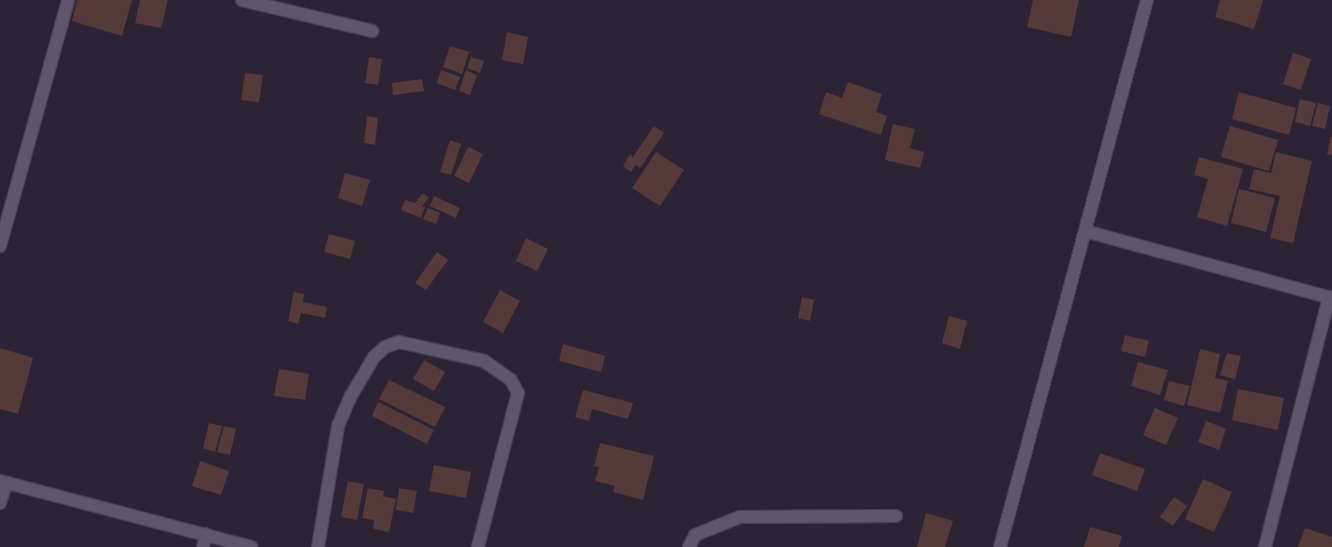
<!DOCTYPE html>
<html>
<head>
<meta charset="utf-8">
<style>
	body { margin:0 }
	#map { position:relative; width:1332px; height:547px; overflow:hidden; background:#2c2335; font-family:"Sofia Sans Condensed",sans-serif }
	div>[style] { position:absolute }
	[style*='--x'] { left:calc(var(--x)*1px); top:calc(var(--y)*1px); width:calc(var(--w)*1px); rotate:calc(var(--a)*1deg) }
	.building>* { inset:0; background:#543b39 }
	.roads { filter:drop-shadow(1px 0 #494150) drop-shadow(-1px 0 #494150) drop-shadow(0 1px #494150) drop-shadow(0 -1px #494150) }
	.lane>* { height:12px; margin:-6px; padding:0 6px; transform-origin:6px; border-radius:6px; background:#60566b }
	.street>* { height:12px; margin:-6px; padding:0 6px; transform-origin:6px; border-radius:6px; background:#60566b }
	span { translate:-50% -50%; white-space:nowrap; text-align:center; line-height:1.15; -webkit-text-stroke:3.5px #22192b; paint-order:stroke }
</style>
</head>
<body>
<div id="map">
	<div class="building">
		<div style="clip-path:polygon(77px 0,132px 0,122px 36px,72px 21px)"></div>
		<div style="clip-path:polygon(140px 0,168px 0,161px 28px,135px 23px)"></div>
		<div style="clip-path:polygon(1033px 0,1079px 0,1071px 37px,1027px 27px)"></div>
		<div style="clip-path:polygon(1220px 0,1263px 0,1254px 29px,1215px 17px)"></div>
		<div style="clip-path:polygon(507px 32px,528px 37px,523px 64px,502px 60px)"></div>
		<div style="clip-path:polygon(450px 46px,469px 52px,462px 74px,443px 67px)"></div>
		<div style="clip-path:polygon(1293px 53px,1311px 59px,1301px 90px,1283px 84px)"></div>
		<div style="clip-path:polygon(369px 57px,382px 59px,378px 85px,365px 83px)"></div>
		<div style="clip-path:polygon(471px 57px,484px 61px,480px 73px,467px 68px)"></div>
		<div style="clip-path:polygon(441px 70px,460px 77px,455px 90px,437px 83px)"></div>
		<div style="clip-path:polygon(466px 70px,477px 75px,470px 95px,459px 91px)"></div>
		<div style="clip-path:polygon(245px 73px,263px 75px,259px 102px,241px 100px)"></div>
		<div style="clip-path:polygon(422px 79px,424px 91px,393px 95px,392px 83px)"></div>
		<div style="clip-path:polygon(848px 82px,882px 94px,876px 112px,887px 116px,881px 135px,819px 114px,826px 92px,842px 98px)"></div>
		<div style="clip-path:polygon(1239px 92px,1296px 108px,1289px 135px,1232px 119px)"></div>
		<div style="clip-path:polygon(1300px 99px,1316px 103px,1310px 126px,1295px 122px)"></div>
		<div style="clip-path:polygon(1318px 103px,1330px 106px,1325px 129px,1312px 126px)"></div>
		<div style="clip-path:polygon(367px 116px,378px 118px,375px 145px,364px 143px)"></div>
		<div style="clip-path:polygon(893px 124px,915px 129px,910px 148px,924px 152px,920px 168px,885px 160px)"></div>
		<div style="clip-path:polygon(654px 126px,664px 133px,640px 168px,636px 165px,631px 172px,623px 166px,630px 154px,633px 157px)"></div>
		<div style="clip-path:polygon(1230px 126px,1278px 140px,1269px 171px,1221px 157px)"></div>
		<div style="clip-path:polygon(1331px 137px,1332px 137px,1332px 155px,1327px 154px)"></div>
		<div style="clip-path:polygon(450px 140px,461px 144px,451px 175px,440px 172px)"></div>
		<div style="clip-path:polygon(468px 147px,483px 154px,469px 183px,454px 176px)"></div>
		<div style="clip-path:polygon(656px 152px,684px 170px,660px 206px,632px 188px)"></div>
		<div style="clip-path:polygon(1276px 152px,1312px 161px,1293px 243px,1270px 238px,1280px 196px,1249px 189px,1254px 169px,1271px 173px)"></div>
		<div style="clip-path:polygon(1199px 157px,1243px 169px,1227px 226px,1197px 217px,1208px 179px,1194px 175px)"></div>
		<div style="clip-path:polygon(345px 173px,370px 180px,362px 206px,338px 198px)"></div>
		<div style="clip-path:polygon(1239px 189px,1275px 198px,1266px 232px,1231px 223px)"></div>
		<div style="clip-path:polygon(423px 193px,429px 198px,422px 206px,425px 207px,421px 218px,401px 210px,405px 200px,415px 203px)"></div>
		<div style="clip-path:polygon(434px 196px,460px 208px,456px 218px,430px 206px)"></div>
		<div style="clip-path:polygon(428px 208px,440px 213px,436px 224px,423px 219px)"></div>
		<div style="clip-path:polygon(329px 234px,355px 241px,350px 259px,324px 252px)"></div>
		<div style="clip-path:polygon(526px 238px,548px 249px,537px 271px,516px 261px)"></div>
		<div style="clip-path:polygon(437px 252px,448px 260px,426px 290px,415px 283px)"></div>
		<div style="clip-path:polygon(500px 290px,520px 301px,503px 333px,483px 322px)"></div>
		<div style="clip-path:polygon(294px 292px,304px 294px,303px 302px,327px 307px,325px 318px,301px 313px,298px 324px,288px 321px)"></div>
		<div style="clip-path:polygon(802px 297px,814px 300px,810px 321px,798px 318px)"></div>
		<div style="clip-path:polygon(949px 316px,967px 321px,960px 349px,942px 343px)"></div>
		<div style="clip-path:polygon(1125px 335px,1149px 341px,1145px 357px,1121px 351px)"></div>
		<div style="clip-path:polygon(563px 344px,605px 356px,601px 372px,559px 361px)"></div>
		<div style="clip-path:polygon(0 348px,33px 358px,18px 414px,0 409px)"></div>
		<div style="clip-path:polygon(1200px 349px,1220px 354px,1215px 378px,1228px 381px,1220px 413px,1187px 405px)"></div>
		<div style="clip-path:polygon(1227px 353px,1241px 356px,1235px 379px,1220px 375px)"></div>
		<div style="clip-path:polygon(424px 360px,445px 372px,434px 391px,413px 379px)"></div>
		<div style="clip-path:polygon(1138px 362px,1168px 370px,1160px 395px,1131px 386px)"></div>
		<div style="clip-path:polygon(279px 369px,309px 374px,305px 400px,274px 396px)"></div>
		<div style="clip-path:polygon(389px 380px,445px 407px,435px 427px,379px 399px)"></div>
		<div style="clip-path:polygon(1169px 381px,1190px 386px,1184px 406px,1164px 400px)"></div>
		<div style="clip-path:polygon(1238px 389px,1284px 398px,1278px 430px,1232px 420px)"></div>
		<div style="clip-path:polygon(583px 390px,633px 403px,628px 419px,592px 409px,589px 421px,575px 417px)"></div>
		<div style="clip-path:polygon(378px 402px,434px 430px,427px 444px,372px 416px)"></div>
		<div style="clip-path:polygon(1155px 408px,1178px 418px,1166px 445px,1143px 435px)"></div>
		<div style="clip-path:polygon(1206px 421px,1226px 429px,1219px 450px,1198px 442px)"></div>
		<div style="clip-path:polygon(209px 423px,222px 426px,215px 452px,203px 448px)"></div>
		<div style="clip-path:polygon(224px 426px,236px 429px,230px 455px,217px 452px)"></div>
		<div style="clip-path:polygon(600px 443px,654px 456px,643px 500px,613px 492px,615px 486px,595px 481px,599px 467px,594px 466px)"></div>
		<div style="clip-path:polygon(1100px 453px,1145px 469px,1137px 491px,1092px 475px)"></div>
		<div style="clip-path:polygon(200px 461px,229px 471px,221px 495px,192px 486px)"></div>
		<div style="clip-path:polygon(434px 465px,471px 472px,466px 498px,429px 491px)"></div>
		<div style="clip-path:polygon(1203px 479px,1232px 492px,1214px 532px,1185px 519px)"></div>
		<div style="clip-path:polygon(348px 481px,364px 484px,357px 520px,341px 517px)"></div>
		<div style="clip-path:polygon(368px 488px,384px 491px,383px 496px,396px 499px,389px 532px,373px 529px,374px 520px,362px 518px)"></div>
		<div style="clip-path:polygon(399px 488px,417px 491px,413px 513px,396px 510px)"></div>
		<div style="clip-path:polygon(1174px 497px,1187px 506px,1173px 526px,1160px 517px)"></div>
		<div style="clip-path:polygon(926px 513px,953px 521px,945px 547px,917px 547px)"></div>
		<div style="clip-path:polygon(1090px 527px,1122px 536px,1119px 547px,1084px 547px)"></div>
		<div style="clip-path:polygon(1305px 528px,1332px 537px,1332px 547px,1298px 547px)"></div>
	</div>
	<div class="roads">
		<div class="lane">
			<div style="--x:689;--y:547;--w:13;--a:-63"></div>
			<div style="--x:695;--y:535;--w:48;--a:-21.8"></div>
			<div style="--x:740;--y:517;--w:156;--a:-0.4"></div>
		</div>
		<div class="street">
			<div style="--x:242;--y:0;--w:134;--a:13.4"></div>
			<div style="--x:1085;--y:231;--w:256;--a:15.2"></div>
			<div style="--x:0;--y:246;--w:255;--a:-74.5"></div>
			<div style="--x:0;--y:481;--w:260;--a:14.7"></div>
			<div style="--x:0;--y:503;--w:21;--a:-73"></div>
			<div style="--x:203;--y:547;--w:13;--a:-77"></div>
			<div style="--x:318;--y:547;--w:123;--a:-80.6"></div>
			<div style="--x:338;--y:426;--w:33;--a:-67"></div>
			<div style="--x:351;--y:396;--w:45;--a:-59.5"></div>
			<div style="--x:374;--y:357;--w:15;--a:-42"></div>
			<div style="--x:385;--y:347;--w:15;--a:-20"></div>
			<div style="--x:399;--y:342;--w:87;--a:12.6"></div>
			<div style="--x:484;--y:361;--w:33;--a:35"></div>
			<div style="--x:511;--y:380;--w:15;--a:62"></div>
			<div style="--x:518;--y:393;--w:159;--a:104.6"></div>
			<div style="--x:1000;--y:547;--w:566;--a:-74.96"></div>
			<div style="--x:1265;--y:547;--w:258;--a:-75.6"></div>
		</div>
	</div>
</div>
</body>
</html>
